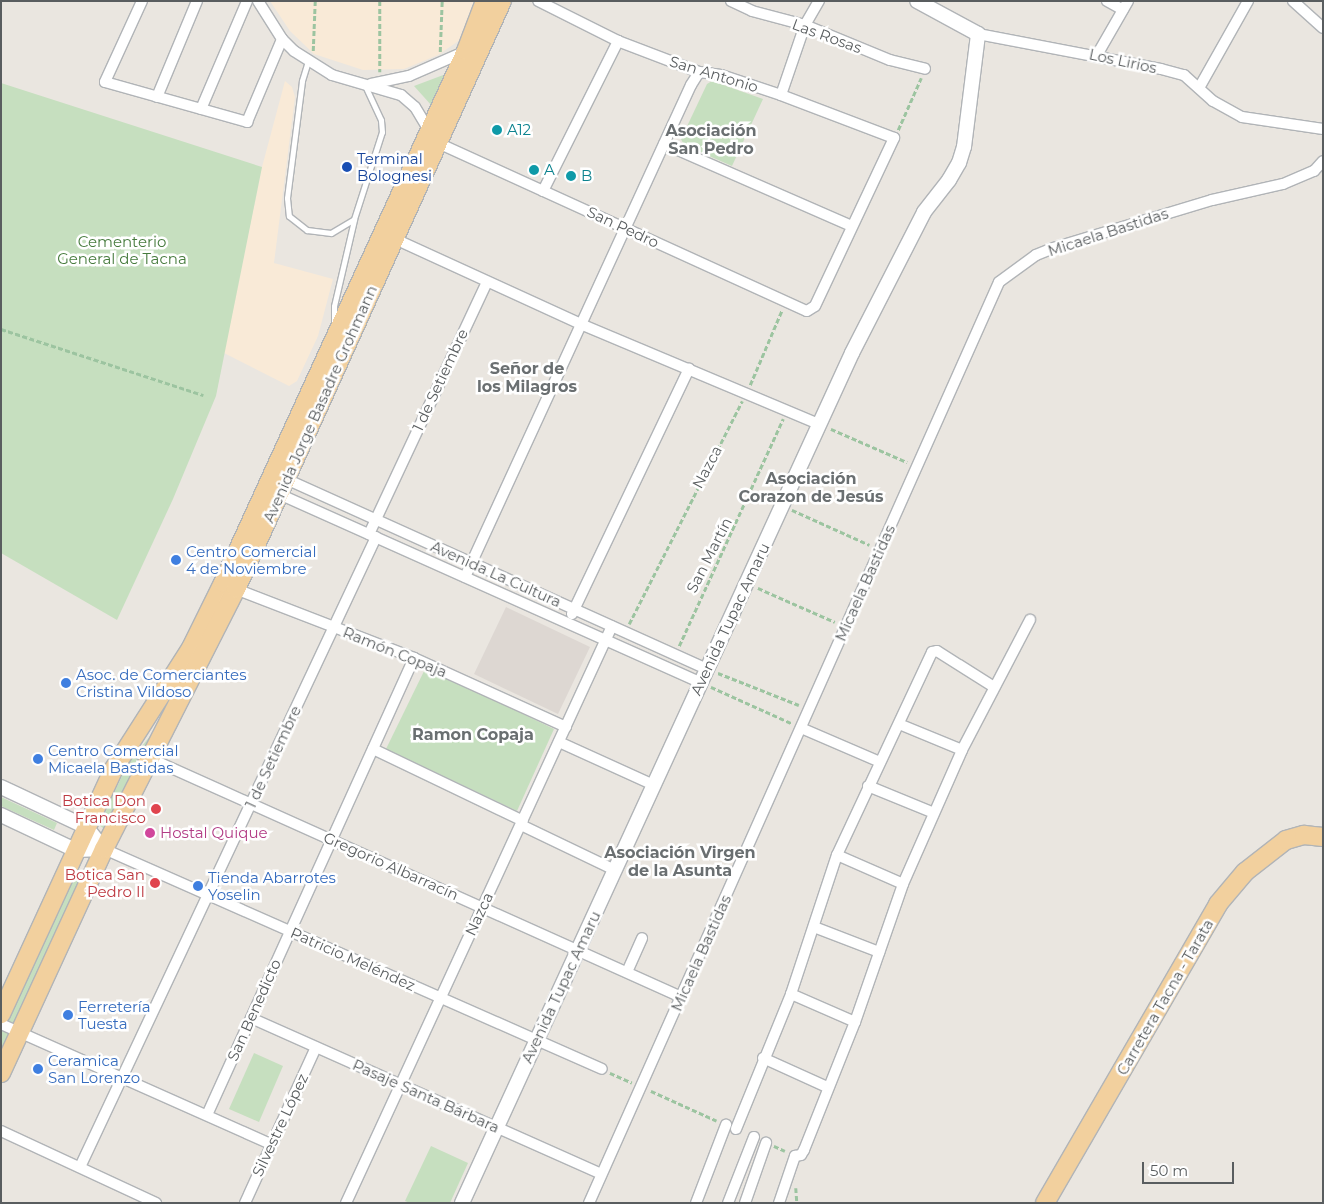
<!DOCTYPE html>
<html>
<head>
<meta charset="utf-8">
<style>
	body { margin:0 }
	#map { position:relative; width:1324px; height:1204px; overflow:hidden; background:#eae6e0; font-family:Montserrat,sans-serif }
	div>[style] { position:absolute }
	[style*='--x'] { left:calc(var(--x)*1px); top:calc(var(--y)*1px); width:calc(var(--w)*1px); rotate:calc(var(--a)*1deg) }
	.commercial>* { inset:0; background:#f9ead7 }
	.education>* { inset:0; background:#ddd7d2 }
	.green>* { inset:0; background:#c6dfbf }
	.path>* { height:2.5px; margin-top:-1.25px; transform-origin:0; background:repeating-linear-gradient(90deg,#9cc4a0 0 5px,transparent 0 7.5px) }
	.roads { filter:drop-shadow(1px 0 #b1b4b7) drop-shadow(-1px 0 #b1b4b7) drop-shadow(0 1px #b1b4b7) drop-shadow(0 -1px #b1b4b7) }
	.service>* { height:5px; margin:-2.5px; padding:0 2.5px; transform-origin:2.5px; border-radius:2.5px; background:#fff }
	.minor>* { height:10px; margin:-5px; padding:0 5px; transform-origin:5px; border-radius:5px; background:#fff }
	.tertiary>* { height:14px; margin:-7px; padding:0 7px; transform-origin:7px; border-radius:7px; background:#fff }
	.trunk>* { height:18px; margin:-9px; padding:0 9px; transform-origin:9px; border-radius:9px; background:#f2d09e }
	.dots>* { width:14px; height:14px; translate:-50% -50%; box-sizing:border-box; border:2px solid #fff; border-radius:50% }
	span { translate:-50% -50%; white-space:nowrap; text-align:center; line-height:1.15; -webkit-text-stroke:5px #fff; paint-order:stroke }
	.street-label { font-size:15px; color:#595d5f }
	.culture-label { font-size:15px; color:#0d838f }
	.left { translate:0 -50%; text-align:left }
	.transit-label { font-size:15px; color:#164399 }
	.park-label { font-size:15px; color:#467b3d }
	.shop-label { font-size:15px; color:#366cbe }
	.health-label { font-size:15px; color:#be3a42 }
	.right { translate:-100% -50%; text-align:right }
	.hotel-label { font-size:15px; color:#b23c85 }
	.neighbourhood-label { font-size:16px; color:#6a6f71; font-weight:700 }
	.frame { position:absolute; inset:0; border:2px solid #595d5f; pointer-events:none }
	.scale { position:absolute; left:1142px; top:1162px; width:92px; height:22px; box-sizing:border-box; border:2px solid #595d5f; border-top:0; padding-left:6px; font-size:15px; line-height:18px; white-space:nowrap; color:#595d5f; -webkit-text-stroke:4px #fff; paint-order:stroke }
</style>
</head>
<body>
<div id="map">
	<div class="commercial">
		<div style="clip-path:polygon(270px 1px,474px 1px,460px 40px,438px 55px,404px 69px,363px 70px,314px 54px,290px 31px)"></div>
		<div style="clip-path:polygon(285px 81px,292px 87px,295px 97px,274px 263px,333px 279px,318px 336px,297px 381px,289px 386px,224px 353px,262px 167px)"></div>
	</div>
	<div class="education">
		<div style="clip-path:polygon(506px 607px,590px 647px,558px 714px,474px 674px)"></div>
	</div>
	<div class="green">
		<div style="clip-path:polygon(446px 74px,432px 106px,414px 86px)"></div>
		<div style="clip-path:polygon(712px 81px,763px 99px,732px 166px,684px 145px,681px 139px,707px 84px)"></div>
		<div style="clip-path:polygon(1px 83px,262px 167px,216px 396px,173px 499px,117px 620px,1px 553px)"></div>
		<div style="clip-path:polygon(426px 667px,554px 729px,517px 811px,386px 749px)"></div>
		<div style="clip-path:polygon(155px 730px,107px 828px,103px 828px,99px 825px,128px 763px)"></div>
		<div style="clip-path:polygon(1px 797px,57px 823px,54px 830px,1px 806px)"></div>
		<div style="clip-path:polygon(80px 869px,84px 875px,1px 1057px,1px 1032px,72px 874px)"></div>
		<div style="clip-path:polygon(254px 1053px,283px 1066px,259px 1122px,229px 1109px)"></div>
		<div style="clip-path:polygon(431px 1146px,468px 1163px,450px 1203px,410px 1203px,405px 1201px)"></div>
	</div>
	<div class="path">
		<div style="--x:380;--y:1;--w:71;--a:90"></div>
		<div style="--x:313;--y:51;--w:50;--a:-87.7"></div>
		<div style="--x:440;--y:52;--w:51;--a:-87.8"></div>
		<div style="--x:898;--y:130;--w:57;--a:-66.1"></div>
		<div style="--x:1;--y:329;--w:213;--a:18.1"></div>
		<div style="--x:750;--y:385;--w:82;--a:-66.9"></div>
		<div style="--x:831;--y:429;--w:83;--a:23.5"></div>
		<div style="--x:792;--y:510;--w:85;--a:24.2"></div>
		<div style="--x:758;--y:588;--w:84;--a:23.8"></div>
		<div style="--x:629;--y:624;--w:250;--a:-63.1"></div>
		<div style="--x:679;--y:646;--w:250;--a:-65.4"></div>
		<div style="--x:718;--y:673;--w:87;--a:21.6"></div>
		<div style="--x:711;--y:687;--w:88;--a:24.2"></div>
		<div style="--x:610;--y:1073;--w:24;--a:24"></div>
		<div style="--x:651;--y:1091;--w:72;--a:24.4"></div>
		<div style="--x:774;--y:1146;--w:12;--a:24"></div>
		<div style="--x:796;--y:1188;--w:15;--a:86"></div>
	</div>
	<div class="roads">
		<div class="service">
			<div style="--x:308;--y:61;--w:21;--a:107"></div>
			<div style="--x:302;--y:81;--w:118;--a:97.3"></div>
			<div style="--x:287;--y:198;--w:18;--a:84"></div>
			<div style="--x:289;--y:216;--w:23;--a:38"></div>
			<div style="--x:307;--y:230;--w:24;--a:7"></div>
			<div style="--x:331;--y:233;--w:27;--a:-31"></div>
			<div style="--x:354;--y:219;--w:91;--a:-72.2"></div>
			<div style="--x:382;--y:132;--w:12;--a:-95"></div>
			<div style="--x:381;--y:120;--w:38;--a:-115"></div>
			<div style="--x:334;--y:324;--w:18;--a:-90"></div>
			<div style="--x:334;--y:306;--w:88;--a:-76.9"></div>
		</div>
		<div class="minor">
			<div style="--x:142;--y:1;--w:89;--a:114.6"></div>
			<div style="--x:105;--y:82;--w:148;--a:15.7"></div>
			<div style="--x:247;--y:122;--w:90;--a:-67.1"></div>
			<div style="--x:258;--y:1;--w:45;--a:57.7"></div>
			<div style="--x:282;--y:39;--w:17;--a:45"></div>
			<div style="--x:294;--y:51;--w:45;--a:32.3"></div>
			<div style="--x:332;--y:75;--w:72;--a:16.2"></div>
			<div style="--x:401;--y:95;--w:18;--a:41"></div>
			<div style="--x:415;--y:107;--w:27;--a:59"></div>
			<div style="--x:731;--y:1;--w:23;--a:25"></div>
			<div style="--x:752;--y:11;--w:55;--a:14.8"></div>
			<div style="--x:805;--y:25;--w:92;--a:22.4"></div>
			<div style="--x:890;--y:60;--w:36;--a:14"></div>
			<div style="--x:1107;--y:1;--w:18;--a:29"></div>
			<div style="--x:1293;--y:1;--w:40;--a:42"></div>
			<div style="--x:978;--y:34;--w:186;--a:10.8"></div>
			<div style="--x:1161;--y:69;--w:24;--a:15"></div>
			<div style="--x:1184;--y:75;--w:39;--a:42"></div>
			<div style="--x:1213;--y:101;--w:33;--a:29"></div>
			<div style="--x:1242;--y:117;--w:82;--a:8.4"></div>
			<div style="--x:1097;--y:55;--w:62;--a:-60.1"></div>
			<div style="--x:371;--y:84;--w:39;--a:-12"></div>
			<div style="--x:409;--y:76;--w:62;--a:-23.7"></div>
			<div style="--x:1199;--y:88;--w:100;--a:-60.6"></div>
			<div style="--x:781;--y:95;--w:74;--a:-71.1"></div>
			<div style="--x:805;--y:25;--w:28;--a:-60"></div>
			<div style="--x:157;--y:97;--w:104;--a:-67.4"></div>
			<div style="--x:201;--y:109;--w:117;--a:-66.9"></div>
			<div style="--x:438;--y:143;--w:405;--a:24.5"></div>
			<div style="--x:807;--y:311;--w:9;--a:-32"></div>
			<div style="--x:815;--y:306;--w:186;--a:-64.8"></div>
			<div style="--x:894;--y:138;--w:121;--a:-159.2"></div>
			<div style="--x:781;--y:95;--w:63;--a:-161.6"></div>
			<div style="--x:721;--y:75;--w:22;--a:-172"></div>
			<div style="--x:699;--y:72;--w:87;--a:-159.1"></div>
			<div style="--x:618;--y:41;--w:89;--a:-153.4"></div>
			<div style="--x:664;--y:144;--w:205;--a:23.6"></div>
			<div style="--x:543;--y:191;--w:168;--a:-63.4"></div>
			<div style="--x:395;--y:239;--w:207;--a:24.6"></div>
			<div style="--x:583;--y:325;--w:256;--a:22.8"></div>
			<div style="--x:286;--y:479;--w:462;--a:24.3"></div>
			<div style="--x:279;--y:494;--w:462;--a:24.1"></div>
			<div style="--x:369;--y:534;--w:278;--a:-64.9"></div>
			<div style="--x:465;--y:577;--w:541;--a:-65.33"></div>
			<div style="--x:691;--y:85;--w:15;--a:-58"></div>
			<div style="--x:233;--y:588;--w:194;--a:21.1"></div>
			<div style="--x:414;--y:658;--w:167;--a:24.4"></div>
			<div style="--x:572;--y:614;--w:272;--a:-64.5"></div>
			<div style="--x:899;--y:724;--w:68;--a:22.4"></div>
			<div style="--x:801;--y:728;--w:86;--a:23.3"></div>
			<div style="--x:559;--y:742;--w:104;--a:24.4"></div>
			<div style="--x:129;--y:749;--w:605;--a:24.19"></div>
			<div style="--x:373;--y:749;--w:166;--a:25.6"></div>
			<div style="--x:868;--y:786;--w:71;--a:22.2"></div>
			<div style="--x:521;--y:825;--w:104;--a:25.6"></div>
			<div style="--x:104;--y:849;--w:544;--a:23.83"></div>
			<div style="--x:837;--y:855;--w:72;--a:23.7"></div>
			<div style="--x:814;--y:927;--w:70;--a:21"></div>
			<div style="--x:627;--y:972;--w:37;--a:-66"></div>
			<div style="--x:791;--y:994;--w:70;--a:23.6"></div>
			<div style="--x:251;--y:1018;--w:383;--a:24"></div>
			<div style="--x:1;--y:1024;--w:295;--a:24"></div>
			<div style="--x:763;--y:1058;--w:70;--a:24.4"></div>
			<div style="--x:207;--y:1115;--w:502;--a:-65.63"></div>
			<div style="--x:736;--y:1129;--w:146;--a:-67.8"></div>
			<div style="--x:791;--y:994;--w:146;--a:-71.7"></div>
			<div style="--x:837;--y:855;--w:224;--a:-64.9"></div>
			<div style="--x:932;--y:652;--w:5;--a:-11"></div>
			<div style="--x:937;--y:651;--w:67;--a:32.3"></div>
			<div style="--x:1;--y:1131;--w:171;--a:24.9"></div>
			<div style="--x:80;--y:1167;--w:696;--a:-64.83"></div>
			<div style="--x:245;--y:1203;--w:171;--a:-65.5"></div>
			<div style="--x:346;--y:1203;--w:635;--a:-65.25"></div>
			<div style="--x:589;--y:1203;--w:1008;--a:-66"></div>
			<div style="--x:999;--y:282;--w:46;--a:-36.1"></div>
			<div style="--x:1036;--y:255;--w:18;--a:-22"></div>
			<div style="--x:1053;--y:248;--w:166;--a:-16.8"></div>
			<div style="--x:1212;--y:200;--w:73;--a:-12.7"></div>
			<div style="--x:1283;--y:184;--w:34;--a:-23"></div>
			<div style="--x:1314;--y:171;--w:13;--a:-48"></div>
			<div style="--x:696;--y:1203;--w:84;--a:-69"></div>
			<div style="--x:728;--y:1203;--w:71;--a:-68.5"></div>
			<div style="--x:745;--y:1203;--w:64;--a:-70.7"></div>
			<div style="--x:779;--y:1203;--w:50;--a:-71.2"></div>
			<div style="--x:795;--y:1156;--w:6;--a:-9"></div>
			<div style="--x:801;--y:1155;--w:6;--a:-59"></div>
			<div style="--x:804;--y:1150;--w:138;--a:-68.3"></div>
			<div style="--x:855;--y:1022;--w:146;--a:-70.8"></div>
			<div style="--x:903;--y:884;--w:146;--a:-66.2"></div>
			<div style="--x:962;--y:750;--w:147;--a:-62.4"></div>
		</div>
		<div class="tertiary">
			<div style="--x:1;--y:787;--w:94;--a:25.2"></div>
			<div style="--x:86;--y:827;--w:28;--a:51"></div>
			<div style="--x:1;--y:815;--w:82;--a:25.3"></div>
			<div style="--x:75;--y:850;--w:29;--a:-2"></div>
			<div style="--x:462;--y:1203;--w:935;--a:-65.35"></div>
			<div style="--x:852;--y:353;--w:158;--a:-62.9"></div>
			<div style="--x:924;--y:212;--w:41;--a:-52"></div>
			<div style="--x:949;--y:180;--w:20;--a:-60"></div>
			<div style="--x:959;--y:163;--w:17;--a:-73"></div>
			<div style="--x:964;--y:147;--w:114;--a:-82.9"></div>
			<div style="--x:978;--y:34;--w:69;--a:-151.6"></div>
		</div>
		<div class="trunk">
			<div style="--x:1;--y:1014;--w:268;--a:-65.3"></div>
			<div style="--x:113;--y:770;--w:145;--a:-57.4"></div>
			<div style="--x:191;--y:648;--w:72;--a:-63.8"></div>
			<div style="--x:223;--y:583;--w:585;--a:-65.45"></div>
			<div style="--x:466;--y:51;--w:53;--a:-69.2"></div>
			<div style="--x:1;--y:1073;--w:247;--a:-65.3"></div>
			<div style="--x:104;--y:849;--w:292;--a:-63.1"></div>
			<div style="--x:236;--y:589;--w:645;--a:-65.66"></div>
			<div style="--x:1045;--y:1203;--w:345;--a:-59.9"></div>
			<div style="--x:1218;--y:904;--w:42;--a:-49.8"></div>
			<div style="--x:1245;--y:872;--w:52;--a:-38"></div>
			<div style="--x:1286;--y:840;--w:19;--a:-16"></div>
			<div style="--x:1304;--y:835;--w:19;--a:6"></div>
		</div>
	</div>
	<div class="dots">
		<div style="left:497px;top:130px;background:#0f9aa8"></div>
		<div style="left:347px;top:167px;background:#1a4fb4"></div>
		<div style="left:534px;top:170px;background:#0f9aa8"></div>
		<div style="left:571px;top:176px;background:#0f9aa8"></div>
		<div style="left:176px;top:560px;background:#3f7fe0"></div>
		<div style="left:66px;top:683px;background:#3f7fe0"></div>
		<div style="left:38px;top:759px;background:#3f7fe0"></div>
		<div style="left:156px;top:809px;background:#e0444e"></div>
		<div style="left:150px;top:833px;background:#d1479c"></div>
		<div style="left:155px;top:883px;background:#e0444e"></div>
		<div style="left:198px;top:886px;background:#3f7fe0"></div>
		<div style="left:68px;top:1015px;background:#3f7fe0"></div>
		<div style="left:38px;top:1069px;background:#3f7fe0"></div>
	</div>
	<div class="street-label">
		<span style="left:827px;top:36px;rotate:20deg">Las Rosas</span>
		<span style="left:1123px;top:61px;rotate:12deg">Los Lirios</span>
		<span style="left:714px;top:74px;rotate:17deg">San Antonio</span>
		<span style="left:623px;top:227px;rotate:25deg">San Pedro</span>
		<span style="left:1108px;top:232px;rotate:-18deg">Micaela Bastidas</span>
		<span style="left:440px;top:380px;rotate:-65deg">1 de Setiembre</span>
		<span style="left:320px;top:404px;rotate:-66deg">Avenida Jorge Basadre Grohmann</span>
		<span style="left:707px;top:467px;rotate:-62deg">Nazca</span>
		<span style="left:709px;top:555px;rotate:-63deg">San Martín</span>
		<span style="left:496px;top:574px;rotate:24deg">Avenida La Cultura</span>
		<span style="left:865px;top:583px;rotate:-66deg">Micaela Bastidas</span>
		<span style="left:730px;top:619px;rotate:-65deg">Avenida Tupac Amaru</span>
		<span style="left:395px;top:652px;rotate:22deg">Ramón Copaja</span>
		<span style="left:273px;top:757px;rotate:-65deg">1 de Setiembre</span>
		<span style="left:391px;top:866px;rotate:24deg">Gregorio Albarracín</span>
		<span style="left:479px;top:914px;rotate:-65deg">Nazca</span>
		<span style="left:701px;top:953px;rotate:-66deg">Micaela Bastidas</span>
		<span style="left:353px;top:959px;rotate:24deg">Patricio Meléndez</span>
		<span style="left:561px;top:987px;rotate:-65deg">Avenida Tupac Amaru</span>
		<span style="left:1165px;top:997px;rotate:-60deg">Carretera Tacna - Tarata</span>
		<span style="left:254px;top:1010px;rotate:-66deg">San Benedicto</span>
		<span style="left:426px;top:1096px;rotate:24deg">Pasaje Santa Bárbara</span>
		<span style="left:280px;top:1125px;rotate:-65deg">Silvestre López</span>
	</div>
	<div class="culture-label">
		<span class="left" style="left:507px;top:130px">A12</span>
		<span class="left" style="left:544px;top:170px">A</span>
		<span class="left" style="left:581px;top:176px">B</span>
	</div>
	<div class="transit-label">
		<span class="left" style="left:357px;top:167px">Terminal<br>Bolognesi</span>
	</div>
	<div class="park-label">
		<span style="left:122px;top:250px">Cementerio<br>General de Tacna</span>
	</div>
	<div class="shop-label">
		<span class="left" style="left:186px;top:560px">Centro Comercial<br>4 de Noviembre</span>
		<span class="left" style="left:76px;top:683px">Asoc. de Comerciantes<br>Cristina Vildoso</span>
		<span class="left" style="left:48px;top:759px">Centro Comercial<br>Micaela Bastidas</span>
		<span class="left" style="left:208px;top:886px">Tienda Abarrotes<br>Yoselin</span>
		<span class="left" style="left:78px;top:1015px">Ferretería<br>Tuesta</span>
		<span class="left" style="left:48px;top:1069px">Ceramica<br>San Lorenzo</span>
	</div>
	<div class="health-label">
		<span class="right" style="left:146px;top:809px">Botica Don<br>Francisco</span>
		<span class="right" style="left:145px;top:883px">Botica San<br>Pedro II</span>
	</div>
	<div class="hotel-label">
		<span class="left" style="left:160px;top:833px">Hostal Quique</span>
	</div>
	<div class="neighbourhood-label">
		<span style="left:711px;top:140px">Asociación<br>San Pedro</span>
		<span style="left:527px;top:378px">Señor de<br>los Milagros</span>
		<span style="left:811px;top:488px">Asociación<br>Corazon de Jesús</span>
		<span style="left:473px;top:735px">Ramon Copaja</span>
		<span style="left:680px;top:862px">Asociación Virgen<br>de la Asunta</span>
	</div>
	<div class="frame"></div>
	<div class="scale">50 m</div>
</div>
</body>
</html>
